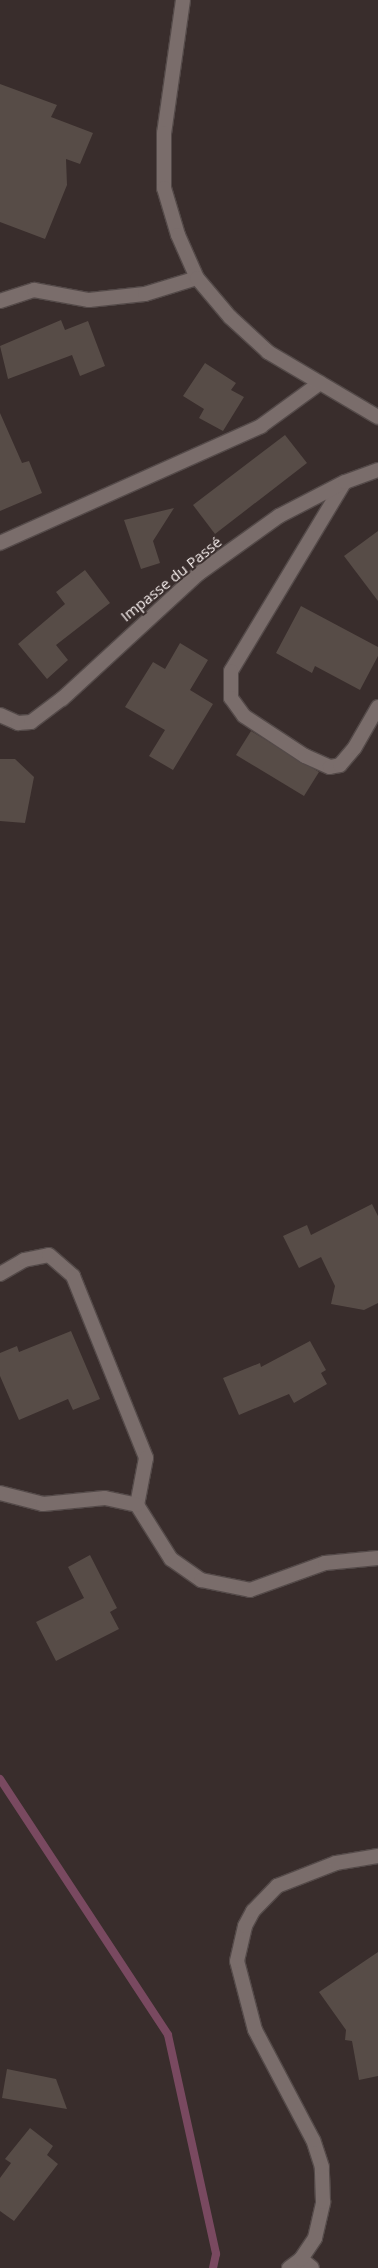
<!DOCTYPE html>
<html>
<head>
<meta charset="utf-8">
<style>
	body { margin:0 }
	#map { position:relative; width:378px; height:2268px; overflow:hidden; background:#392d2c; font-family:"Open Sans",sans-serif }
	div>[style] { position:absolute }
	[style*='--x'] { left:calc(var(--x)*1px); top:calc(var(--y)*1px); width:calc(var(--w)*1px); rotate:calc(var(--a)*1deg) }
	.stream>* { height:8px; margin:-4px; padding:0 4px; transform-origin:4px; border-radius:4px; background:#794960 }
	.building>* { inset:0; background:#574c47 }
	.roads { filter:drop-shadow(1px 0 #544a49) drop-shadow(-1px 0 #544a49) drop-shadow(0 1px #544a49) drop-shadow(0 -1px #544a49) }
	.minor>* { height:14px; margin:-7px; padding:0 7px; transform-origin:7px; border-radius:7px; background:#7a6d6b }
	.tertiary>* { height:14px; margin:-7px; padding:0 7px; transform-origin:7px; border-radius:7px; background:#7a6d6b }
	span { translate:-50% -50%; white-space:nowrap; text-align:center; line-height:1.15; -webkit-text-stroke:4px #392d2c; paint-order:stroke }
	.street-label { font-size:15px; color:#f8f0ef }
</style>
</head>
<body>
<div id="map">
	<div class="stream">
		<div style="--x:0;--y:1779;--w:306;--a:56.7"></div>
		<div style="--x:168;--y:2035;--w:224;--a:77.6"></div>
		<div style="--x:216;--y:2254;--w:14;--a:102"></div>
	</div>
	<div class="building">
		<div style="clip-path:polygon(0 84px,57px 105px,51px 117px,93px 133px,80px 164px,66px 159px,67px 185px,45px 239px,0 222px)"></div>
		<div style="clip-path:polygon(61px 320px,65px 330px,88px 321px,105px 366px,80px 376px,72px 355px,8px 379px,0 346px)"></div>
		<div style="clip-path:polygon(205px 363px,236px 383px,231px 390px,244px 397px,223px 431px,199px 418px,204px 409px,183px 396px)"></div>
		<div style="clip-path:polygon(0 413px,22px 463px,29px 461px,42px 493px,0 511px)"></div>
		<div style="clip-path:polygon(285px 435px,307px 463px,215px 534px,193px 505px)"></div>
		<div style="clip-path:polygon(174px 508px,153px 541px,160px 563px,141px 569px,124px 520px)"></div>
		<div style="clip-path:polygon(378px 531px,378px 601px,344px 556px)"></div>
		<div style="clip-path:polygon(85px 570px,110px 603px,56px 645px,68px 660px,47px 679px,18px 644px,65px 604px,56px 592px)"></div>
		<div style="clip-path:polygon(301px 606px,378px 647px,378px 656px,360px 690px,315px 666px,312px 673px,276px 653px)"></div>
		<div style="clip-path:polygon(180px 643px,208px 660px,190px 690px,213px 704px,173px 770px,149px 756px,165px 730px,125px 707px,153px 662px,165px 669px)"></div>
		<div style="clip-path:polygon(251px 731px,319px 772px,304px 796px,236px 755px)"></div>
		<div style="clip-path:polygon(0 759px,15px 759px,34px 777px,25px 823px,0 821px)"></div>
		<div style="clip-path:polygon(372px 1204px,378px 1216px,378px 1303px,364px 1310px,331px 1304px,335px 1286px,321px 1257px,299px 1268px,283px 1236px,307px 1225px,311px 1235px)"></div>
		<div style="clip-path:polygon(71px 1331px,100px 1399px,73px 1410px,68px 1399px,19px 1420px,0 1376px,0 1353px,17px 1346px,19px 1352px)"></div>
		<div style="clip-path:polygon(310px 1341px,326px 1370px,321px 1373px,327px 1384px,294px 1403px,289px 1394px,239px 1415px,223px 1378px,260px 1363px,261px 1367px)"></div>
		<div style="clip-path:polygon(90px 1555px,117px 1608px,110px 1612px,119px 1629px,56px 1661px,36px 1622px,84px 1598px,68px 1567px)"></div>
		<div style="clip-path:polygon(378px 1952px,378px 2076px,359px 2080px,352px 2041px,345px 2040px,346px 2030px,319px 1992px)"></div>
		<div style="clip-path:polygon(7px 2069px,56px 2079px,67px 2109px,2px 2098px)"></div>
		<div style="clip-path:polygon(30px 2128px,53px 2146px,47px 2155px,58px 2164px,14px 2221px,0 2211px,0 2178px,11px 2163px,5px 2159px)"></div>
	</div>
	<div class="roads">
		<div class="minor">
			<div style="--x:0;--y:301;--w:36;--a:-18"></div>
			<div style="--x:34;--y:290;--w:56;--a:10.3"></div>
			<div style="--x:89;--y:300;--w:56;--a:-6.1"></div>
			<div style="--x:145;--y:294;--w:54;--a:-17.1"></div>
			<div style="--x:344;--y:483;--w:219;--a:121"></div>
			<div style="--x:231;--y:671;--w:27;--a:90"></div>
			<div style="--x:231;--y:698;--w:22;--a:54"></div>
			<div style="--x:244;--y:716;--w:73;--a:33.3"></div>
			<div style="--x:305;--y:756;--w:27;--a:24"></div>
			<div style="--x:330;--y:767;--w:10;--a:-11"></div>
			<div style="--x:340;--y:765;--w:23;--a:-50"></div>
			<div style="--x:355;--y:747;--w:46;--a:-60.1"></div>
			<div style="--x:0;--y:543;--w:286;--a:-24.1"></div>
			<div style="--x:261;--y:426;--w:73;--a:-36.1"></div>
			<div style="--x:0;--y:715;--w:20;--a:24"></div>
			<div style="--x:18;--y:723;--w:13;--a:-4"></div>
			<div style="--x:31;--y:722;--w:39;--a:-37"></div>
			<div style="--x:62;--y:699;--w:185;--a:-42.6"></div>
			<div style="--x:198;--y:574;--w:100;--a:-35.6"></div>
			<div style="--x:279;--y:516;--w:74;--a:-27.3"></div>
			<div style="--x:345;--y:482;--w:35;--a:-20"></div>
			<div style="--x:0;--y:1274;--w:28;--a:-30"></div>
			<div style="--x:24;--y:1260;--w:25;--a:-11"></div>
			<div style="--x:49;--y:1255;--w:32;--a:41"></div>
			<div style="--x:73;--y:1276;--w:196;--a:68.1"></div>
			<div style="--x:146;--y:1458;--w:48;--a:100.8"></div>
			<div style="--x:137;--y:1505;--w:64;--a:57.8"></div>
			<div style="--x:171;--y:1559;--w:37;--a:35"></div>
			<div style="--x:201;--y:1580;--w:50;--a:11.5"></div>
			<div style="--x:250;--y:1590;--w:80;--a:-19.8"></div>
			<div style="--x:325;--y:1563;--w:53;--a:-5.4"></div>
			<div style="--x:0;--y:1493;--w:44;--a:14.3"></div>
			<div style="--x:43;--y:1504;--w:62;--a:-5.5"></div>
			<div style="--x:105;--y:1498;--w:33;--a:12"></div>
			<div style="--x:301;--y:2259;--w:14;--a:39"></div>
		</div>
		<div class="tertiary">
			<div style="--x:183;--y:0;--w:134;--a:98.1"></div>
			<div style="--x:164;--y:133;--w:55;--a:90"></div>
			<div style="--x:164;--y:188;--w:49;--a:73.4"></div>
			<div style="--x:178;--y:235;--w:47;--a:66.2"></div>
			<div style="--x:197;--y:278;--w:51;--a:49.8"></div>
			<div style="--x:230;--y:317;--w:52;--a:42.6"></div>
			<div style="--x:268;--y:352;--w:128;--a:30.6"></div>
			<div style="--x:289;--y:2268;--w:15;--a:-37"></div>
			<div style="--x:301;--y:2259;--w:25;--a:-56"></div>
			<div style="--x:315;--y:2238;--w:37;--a:-77"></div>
			<div style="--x:323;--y:2202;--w:35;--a:-92"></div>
			<div style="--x:322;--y:2167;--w:28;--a:-108"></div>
			<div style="--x:313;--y:2140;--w:124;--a:-117.8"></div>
			<div style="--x:255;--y:2030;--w:71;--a:-104.6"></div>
			<div style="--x:237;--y:1961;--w:36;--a:-77"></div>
			<div style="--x:245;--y:1926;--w:17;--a:-62"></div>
			<div style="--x:253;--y:1911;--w:35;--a:-46"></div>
			<div style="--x:277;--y:1886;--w:63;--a:-21.3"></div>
			<div style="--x:336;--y:1863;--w:43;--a:-9.5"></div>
		</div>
	</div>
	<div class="street-label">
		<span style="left:171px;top:579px;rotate:-39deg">Impasse du Passé</span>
	</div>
</div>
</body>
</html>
